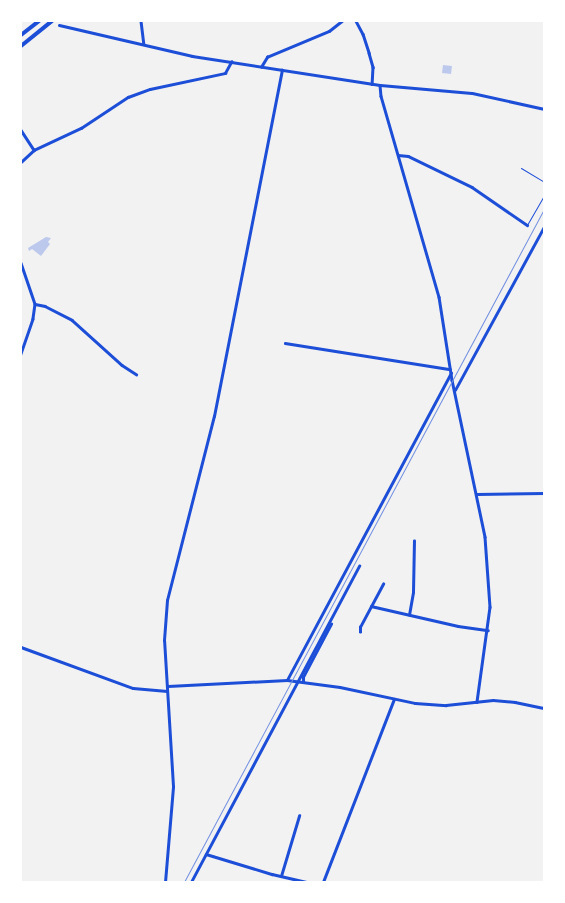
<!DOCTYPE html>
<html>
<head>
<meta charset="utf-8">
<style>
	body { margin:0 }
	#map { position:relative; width:565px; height:903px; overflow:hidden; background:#f2f2f2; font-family:Jost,sans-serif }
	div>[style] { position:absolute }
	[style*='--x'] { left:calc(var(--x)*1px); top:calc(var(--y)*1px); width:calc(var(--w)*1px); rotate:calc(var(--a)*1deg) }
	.building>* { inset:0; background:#bdc9ec }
	.path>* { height:1px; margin:-0.5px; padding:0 0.5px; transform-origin:0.5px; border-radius:0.5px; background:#1d4ed8 }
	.service>* { height:1px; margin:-0.5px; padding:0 0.5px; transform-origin:0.5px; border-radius:0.5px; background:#1d4ed8 }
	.minor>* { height:2.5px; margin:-1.25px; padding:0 1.25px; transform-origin:1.25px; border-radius:1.25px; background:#1d4ed8 }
	.tertiary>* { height:3px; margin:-1.5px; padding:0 1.5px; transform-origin:1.5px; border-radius:1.5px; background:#1d4ed8 }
	.trunk>* { height:4px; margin:-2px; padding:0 2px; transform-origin:2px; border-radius:2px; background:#1d4ed8 }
	.rail>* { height:1px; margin:-0.5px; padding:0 0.5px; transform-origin:0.5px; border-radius:0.5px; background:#7290e2 }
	span { translate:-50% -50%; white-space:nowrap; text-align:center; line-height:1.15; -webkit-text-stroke:4.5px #fff; paint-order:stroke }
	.frame { position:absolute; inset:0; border:22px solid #fff; pointer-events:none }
</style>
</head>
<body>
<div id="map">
	<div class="building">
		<div style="clip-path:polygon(443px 65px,452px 66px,451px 74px,442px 73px)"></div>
		<div style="clip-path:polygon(46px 237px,51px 238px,48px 242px,50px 244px,41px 256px,32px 249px,29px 251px,28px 248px)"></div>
	</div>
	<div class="path">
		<div style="--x:26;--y:21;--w:1;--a:0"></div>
	</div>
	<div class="service">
		<div style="--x:521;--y:168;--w:27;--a:31"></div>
		<div style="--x:527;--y:225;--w:34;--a:-60"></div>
	</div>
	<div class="minor">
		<div style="--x:141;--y:21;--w:23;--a:83"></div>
		<div style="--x:356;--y:21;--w:15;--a:62"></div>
		<div style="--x:363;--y:34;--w:20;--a:72"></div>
		<div style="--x:369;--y:53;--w:15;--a:74"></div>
		<div style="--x:373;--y:67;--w:17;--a:93"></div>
		<div style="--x:261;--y:67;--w:12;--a:-59"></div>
		<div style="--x:267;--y:57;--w:67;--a:-22.8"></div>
		<div style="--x:329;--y:31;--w:16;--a:-38"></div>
		<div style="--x:380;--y:85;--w:11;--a:85"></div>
		<div style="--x:381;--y:96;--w:209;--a:73.9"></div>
		<div style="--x:439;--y:297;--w:84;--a:81.1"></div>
		<div style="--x:452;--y:380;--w:160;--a:78.1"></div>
		<div style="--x:485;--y:537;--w:70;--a:85.9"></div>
		<div style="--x:490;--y:607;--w:96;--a:97.8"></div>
		<div style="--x:21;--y:130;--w:24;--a:57"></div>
		<div style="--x:398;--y:155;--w:10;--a:6"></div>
		<div style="--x:408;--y:156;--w:71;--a:25.8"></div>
		<div style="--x:472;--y:187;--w:67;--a:34.6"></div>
		<div style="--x:21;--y:162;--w:18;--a:-43"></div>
		<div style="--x:34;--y:150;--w:52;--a:-25.1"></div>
		<div style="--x:81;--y:128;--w:56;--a:-33.4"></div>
		<div style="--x:128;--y:97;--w:23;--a:-20"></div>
		<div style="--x:150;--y:89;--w:77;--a:-12"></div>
		<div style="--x:225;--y:73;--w:13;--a:-61"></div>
		<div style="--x:21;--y:263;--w:43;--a:71.1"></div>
		<div style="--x:35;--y:304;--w:15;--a:98"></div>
		<div style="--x:33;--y:319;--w:37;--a:109"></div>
		<div style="--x:35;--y:304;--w:10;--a:11"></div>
		<div style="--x:45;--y:306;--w:30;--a:27"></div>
		<div style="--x:72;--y:320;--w:67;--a:42"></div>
		<div style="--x:122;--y:365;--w:17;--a:33"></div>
		<div style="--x:285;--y:343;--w:167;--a:9"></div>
		<div style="--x:455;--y:390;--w:186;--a:-61.4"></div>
		<div style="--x:477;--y:494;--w:67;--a:-0.9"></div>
		<div style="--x:371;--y:606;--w:89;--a:12.9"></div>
		<div style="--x:458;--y:626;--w:30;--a:8"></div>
		<div style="--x:409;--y:615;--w:23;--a:-80"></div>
		<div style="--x:413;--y:592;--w:51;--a:-88.9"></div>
		<div style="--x:360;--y:632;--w:5;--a:-90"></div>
		<div style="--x:360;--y:627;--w:49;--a:-61.9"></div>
		<div style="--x:21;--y:647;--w:119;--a:20.1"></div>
		<div style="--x:133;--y:688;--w:34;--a:5"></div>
		<div style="--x:287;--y:680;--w:348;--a:-61.9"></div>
		<div style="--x:303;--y:682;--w:5;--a:-90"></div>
		<div style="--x:303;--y:677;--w:60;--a:-62.2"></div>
		<div style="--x:168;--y:686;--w:119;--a:-2.9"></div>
		<div style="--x:287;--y:680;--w:53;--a:7.5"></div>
		<div style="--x:340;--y:687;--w:77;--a:12"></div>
		<div style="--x:415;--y:703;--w:31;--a:4"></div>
		<div style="--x:446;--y:705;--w:47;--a:-6.1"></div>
		<div style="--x:493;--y:700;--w:22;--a:5"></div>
		<div style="--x:515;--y:702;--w:30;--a:12"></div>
		<div style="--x:206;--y:854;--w:69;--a:16.9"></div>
		<div style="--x:272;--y:874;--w:35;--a:13"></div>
		<div style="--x:281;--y:876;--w:63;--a:-73.3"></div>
		<div style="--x:191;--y:882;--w:358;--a:-62"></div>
		<div style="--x:323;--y:882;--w:196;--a:-68.8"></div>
	</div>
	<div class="tertiary">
		<div style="--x:59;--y:25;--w:137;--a:13.1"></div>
		<div style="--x:192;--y:56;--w:190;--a:8.8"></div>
		<div style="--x:380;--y:85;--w:92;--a:5"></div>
		<div style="--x:472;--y:93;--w:74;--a:12.5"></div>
		<div style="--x:165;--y:882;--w:96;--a:-85.2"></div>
		<div style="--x:173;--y:786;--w:146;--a:-93.5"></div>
		<div style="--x:164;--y:640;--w:40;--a:-85.7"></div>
		<div style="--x:167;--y:600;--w:190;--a:-75.7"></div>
		<div style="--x:214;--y:416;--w:353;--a:-78.9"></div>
	</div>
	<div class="trunk">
		<div style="--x:21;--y:35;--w:23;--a:-38"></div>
		<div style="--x:21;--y:46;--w:40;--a:-39"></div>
	</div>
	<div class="rail">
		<div style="--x:184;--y:882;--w:763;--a:-61.86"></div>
	</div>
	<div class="frame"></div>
</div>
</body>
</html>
